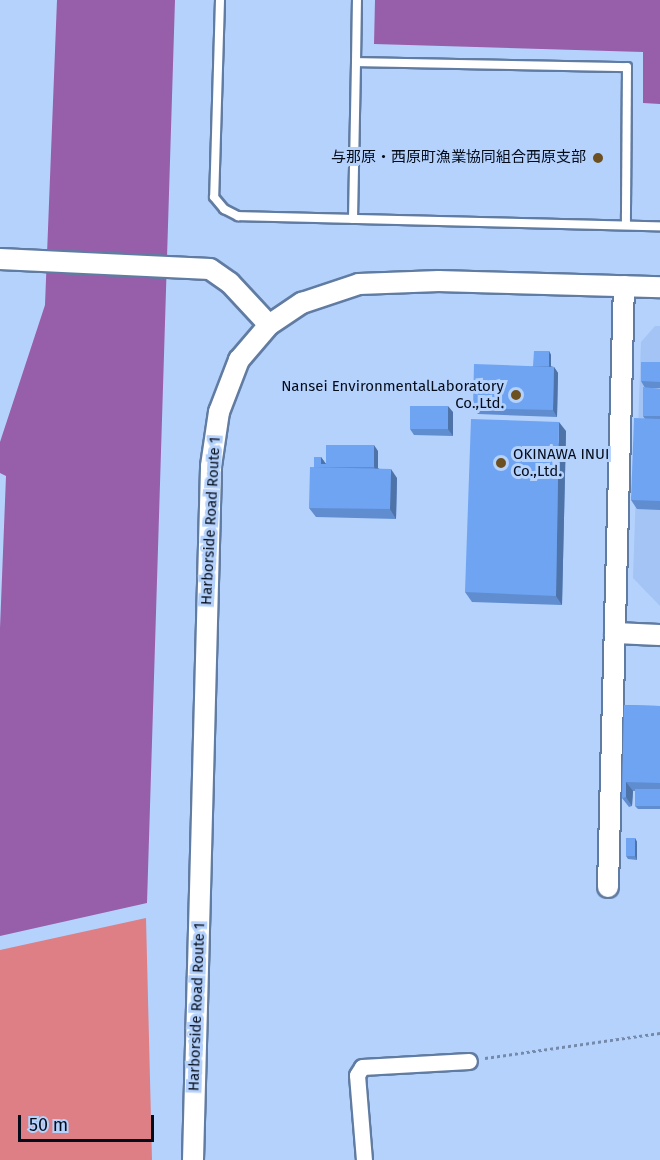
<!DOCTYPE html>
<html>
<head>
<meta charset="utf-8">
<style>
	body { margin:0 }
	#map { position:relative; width:660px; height:1160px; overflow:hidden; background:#b5d2fd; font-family:"Fira Sans","Noto Sans JP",sans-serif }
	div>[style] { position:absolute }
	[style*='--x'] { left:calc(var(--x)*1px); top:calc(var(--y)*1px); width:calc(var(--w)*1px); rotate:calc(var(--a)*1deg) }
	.built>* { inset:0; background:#a3c4f4 }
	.green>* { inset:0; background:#dd7f84 }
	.water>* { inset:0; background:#975ea9 }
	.path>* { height:3px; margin-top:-1.5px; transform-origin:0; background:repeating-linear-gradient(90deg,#758aaa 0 3px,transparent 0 6px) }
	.roads { filter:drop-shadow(2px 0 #617ca2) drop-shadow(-2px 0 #617ca2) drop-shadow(0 2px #617ca2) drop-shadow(0 -2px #617ca2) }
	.service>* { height:8px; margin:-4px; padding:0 4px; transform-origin:4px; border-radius:4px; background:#fff }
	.minor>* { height:15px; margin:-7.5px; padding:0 7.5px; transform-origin:7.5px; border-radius:7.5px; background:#fff }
	.tertiary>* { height:20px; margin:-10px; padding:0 10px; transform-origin:10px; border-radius:10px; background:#fff }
	.wall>* { inset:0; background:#5f8dd0 }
	.shaded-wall>* { inset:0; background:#4e73a9 }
	.building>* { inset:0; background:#6fa4f2 }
	.dots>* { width:16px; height:16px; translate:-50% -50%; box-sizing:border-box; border:3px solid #b5d2fd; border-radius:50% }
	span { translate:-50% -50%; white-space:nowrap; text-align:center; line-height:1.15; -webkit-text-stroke:6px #b5d2fd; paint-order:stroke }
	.poi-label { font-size:15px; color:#040c1a }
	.right { translate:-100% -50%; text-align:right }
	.left { translate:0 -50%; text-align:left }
	.street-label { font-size:15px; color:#040c1a }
	.scale { position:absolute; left:18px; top:1115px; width:136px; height:27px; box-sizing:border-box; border:3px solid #040c1a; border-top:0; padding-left:8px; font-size:18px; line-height:21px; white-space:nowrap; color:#040c1a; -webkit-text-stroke:4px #b5d2fd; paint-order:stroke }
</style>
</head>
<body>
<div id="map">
	<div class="built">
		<div style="clip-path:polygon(655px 326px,660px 326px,660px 606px,633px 578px,641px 342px)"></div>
	</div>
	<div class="green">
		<div style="clip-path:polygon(146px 918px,152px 1160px,0 1160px,0 950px)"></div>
	</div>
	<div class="water">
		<div style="clip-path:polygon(57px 0,175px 0,147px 903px,0 936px,0 628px,6px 476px,0 473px,0 442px,45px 305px)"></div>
		<div style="clip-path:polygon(375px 0,660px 0,660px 104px,643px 103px,643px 52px,374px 44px)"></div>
	</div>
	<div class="path">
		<div style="--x:485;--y:1058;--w:177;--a:-8.1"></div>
	</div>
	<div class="roads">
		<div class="service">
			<div style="--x:220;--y:0;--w:197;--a:91.7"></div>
			<div style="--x:214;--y:197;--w:16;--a:50"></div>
			<div style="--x:224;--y:209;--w:16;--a:27"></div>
			<div style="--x:238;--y:216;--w:422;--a:1.4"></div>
			<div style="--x:356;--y:62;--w:62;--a:-89.1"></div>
			<div style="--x:353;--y:219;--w:157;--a:-88.9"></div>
			<div style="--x:356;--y:62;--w:271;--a:1.1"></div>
			<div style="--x:627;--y:67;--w:158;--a:90.4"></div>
		</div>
		<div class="minor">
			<div style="--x:364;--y:1160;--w:85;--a:-94.7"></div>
			<div style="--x:357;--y:1075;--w:9;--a:-58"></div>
			<div style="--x:362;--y:1067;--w:107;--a:-3.2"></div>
		</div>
		<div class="tertiary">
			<div style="--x:0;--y:259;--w:210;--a:2.7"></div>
			<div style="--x:210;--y:269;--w:24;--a:35"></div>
			<div style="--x:230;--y:283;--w:57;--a:47.1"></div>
			<div style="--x:615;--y:633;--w:45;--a:2.5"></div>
			<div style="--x:608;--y:887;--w:601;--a:-88.48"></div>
			<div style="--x:193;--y:1160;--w:694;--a:-88.51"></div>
			<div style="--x:211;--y:466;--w:55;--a:-81.6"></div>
			<div style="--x:219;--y:412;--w:56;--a:-69"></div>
			<div style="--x:239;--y:360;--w:46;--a:-49.4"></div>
			<div style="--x:269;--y:325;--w:40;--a:-34"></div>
			<div style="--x:302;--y:303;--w:60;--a:-18.4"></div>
			<div style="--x:359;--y:284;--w:80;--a:-2.1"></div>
			<div style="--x:439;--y:281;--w:221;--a:1.6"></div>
		</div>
	</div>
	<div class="wall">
		<div style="clip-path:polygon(549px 351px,551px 355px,551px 366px,554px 367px,558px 373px,557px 417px,478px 414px,473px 408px,533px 366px)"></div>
		<div style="clip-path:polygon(660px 362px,660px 388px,646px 388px,660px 389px,660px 510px,637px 509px,631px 500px,645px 419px,643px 416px,645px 388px,641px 381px)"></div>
		<div style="clip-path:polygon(453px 412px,453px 436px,414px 435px,410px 429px)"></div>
		<div style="clip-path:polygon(566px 431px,562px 605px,472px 602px,465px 592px)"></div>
		<div style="clip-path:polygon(378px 451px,378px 468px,397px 478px,396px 519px,316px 517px,309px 508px,314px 467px,321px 457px,326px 464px)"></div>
		<div style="clip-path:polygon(624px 705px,660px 706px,660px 809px,638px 809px,635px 806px,635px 791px,633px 791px,632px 806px,629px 807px,622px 798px)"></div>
		<div style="clip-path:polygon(635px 838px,637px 842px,637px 860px,628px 859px,626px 856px)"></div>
	</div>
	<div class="shaded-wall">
		<div style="clip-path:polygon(549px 351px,551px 355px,551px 373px,549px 370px)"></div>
		<div style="clip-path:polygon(554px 367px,558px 373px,557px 417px,553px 410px)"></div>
		<div style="clip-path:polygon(448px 406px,453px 412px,453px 436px,448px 429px)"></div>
		<div style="clip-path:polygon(559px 422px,566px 431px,562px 605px,556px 596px)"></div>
		<div style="clip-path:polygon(374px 445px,378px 451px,378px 474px,374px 467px)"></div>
		<div style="clip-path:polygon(321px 457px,326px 464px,326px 468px,321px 464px)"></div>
		<div style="clip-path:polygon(391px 469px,397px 478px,396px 519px,390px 509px)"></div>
		<div style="clip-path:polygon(626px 782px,633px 791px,632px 806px,626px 797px)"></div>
		<div style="clip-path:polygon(635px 838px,637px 842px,637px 860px,635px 856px)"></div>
	</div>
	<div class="building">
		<div style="clip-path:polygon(534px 351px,549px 351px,549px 366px,533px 366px)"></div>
		<div style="clip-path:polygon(641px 362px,660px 362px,660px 382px,641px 381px)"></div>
		<div style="clip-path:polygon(474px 364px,554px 367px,553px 410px,473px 408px)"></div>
		<div style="clip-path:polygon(643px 387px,660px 389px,660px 416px,643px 416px)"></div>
		<div style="clip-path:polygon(410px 406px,448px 406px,448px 429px,410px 429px)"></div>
		<div style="clip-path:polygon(634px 418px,660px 419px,660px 501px,631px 500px)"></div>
		<div style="clip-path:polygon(471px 419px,559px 422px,556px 596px,465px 592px)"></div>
		<div style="clip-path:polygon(326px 445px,374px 445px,374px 467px,314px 467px,314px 457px,321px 457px,321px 464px,326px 464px)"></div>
		<div style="clip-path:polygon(310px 467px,391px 469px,390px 509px,309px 508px)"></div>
		<div style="clip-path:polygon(624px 705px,660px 706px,660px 783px,626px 782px,626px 797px,622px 798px)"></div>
		<div style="clip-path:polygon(635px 789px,660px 789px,660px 806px,635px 806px)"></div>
		<div style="clip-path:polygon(626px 838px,635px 838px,635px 856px,626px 856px)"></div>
	</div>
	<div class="dots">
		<div style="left:598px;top:158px;background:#6c5022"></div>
		<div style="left:516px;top:395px;background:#6c5022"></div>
		<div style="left:501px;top:463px;background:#6c5022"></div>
	</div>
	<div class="poi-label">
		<span class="right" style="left:586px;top:158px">与那原・西原町漁業協同組合西原支部</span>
		<span class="right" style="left:504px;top:395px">Nansei EnvironmentalLaboratory<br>Co.,Ltd.</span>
		<span class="left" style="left:513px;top:463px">OKINAWA INUI<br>Co.,Ltd.</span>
	</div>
	<div class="street-label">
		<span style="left:211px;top:521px;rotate:-87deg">Harborside Road Route 1</span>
		<span style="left:197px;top:1007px;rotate:-88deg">Harborside Road Route 1</span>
	</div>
	<div class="scale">50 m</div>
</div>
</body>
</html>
